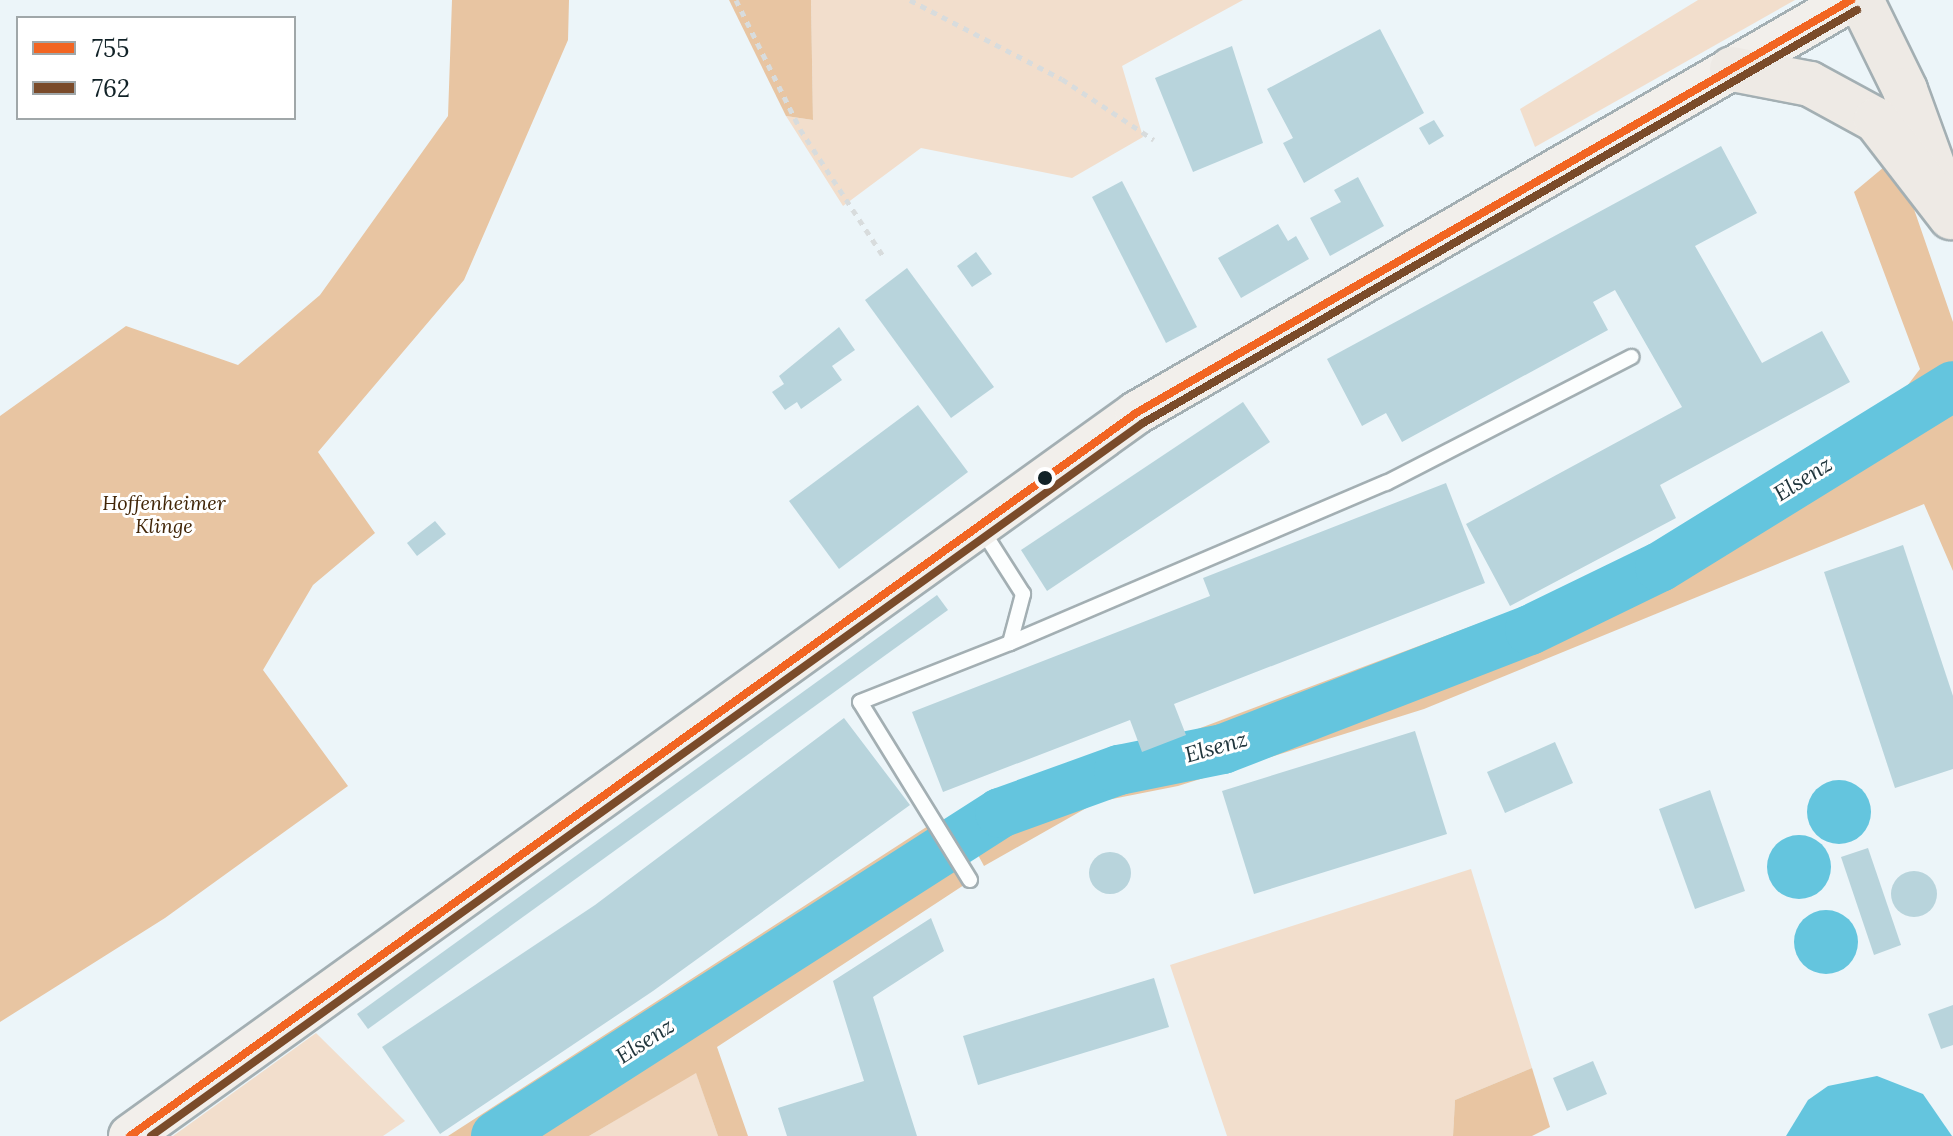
<!DOCTYPE html>
<html>
<head>
<meta charset="utf-8">
<style>
	body { margin:0 }
	#map { position:relative; width:1953px; height:1136px; overflow:hidden; background:#ecf5f9; font-family:Lora,serif }
	div>[style] { position:absolute }
	[style*='--x'] { left:calc(var(--x)*1px); top:calc(var(--y)*1px); width:calc(var(--w)*1px); rotate:calc(var(--a)*1deg) }
	.green>* { inset:0; background:#f2decc }
	.forest>* { inset:0; background:#e8c5a2 }
	.water>* { inset:0; background:#64c5de }
	.round { border-radius:50% }
	.river>* { height:50px; margin:-25px; padding:0 25px; transform-origin:25px; border-radius:25px; background:#64c5de }
	.building>* { inset:0; background:#b8d4dc }
	.path>* { height:5px; margin-top:-2.5px; transform-origin:0; background:repeating-linear-gradient(90deg,#d8dcdd 0 6px,transparent 0 12px) }
	.roads { filter:drop-shadow(2px 0 #a3afb3) drop-shadow(-2px 0 #a3afb3) drop-shadow(0 2px #a3afb3) drop-shadow(0 -2px #a3afb3) }
	.service>* { height:14px; margin:-7px; padding:0 7px; transform-origin:7px; border-radius:7px; background:#fcfefe }
	.primary>* { height:42px; margin:-21px; padding:0 21px; transform-origin:21px; border-radius:21px; background:#f2efeb }
	.trunk>* { height:44px; margin:-22px; padding:0 22px; transform-origin:22px; border-radius:22px; background:#eeeae5 }
	.bus-1>* { height:8px; margin:-4px; padding:0 4px; transform-origin:4px; border-radius:4px; background:#f26522 }
	.bus-2>* { height:8px; margin:-4px; padding:0 4px; transform-origin:4px; border-radius:4px; background:#7a4b2a }
	.dots>* { width:22px; height:22px; translate:-50% -50%; box-sizing:border-box; border:4px solid #fff; border-radius:50% }
	span { translate:-50% -50%; white-space:nowrap; text-align:center; line-height:1.15; -webkit-text-stroke:6px #fff; paint-order:stroke }
	.park-label { font-size:20px; color:#422608; font-style:italic }
	.water-label { font-size:22px; color:#20353c; font-style:italic }
	.legend { position:absolute; left:16px; top:16px; width:280px; height:104px; box-sizing:border-box; background:#fff; border:2px solid #a0a7a9; margin:0; padding:10px 14px; list-style:none; font-size:24px; color:#112227 }
	.legend li { display:flex; align-items:center; gap:16px; height:40px }
	.legend b { width:40px; border:2px solid #a0a7a9 }
</style>
</head>
<body>
<div id="map">
	<div class="green">
		<div style="clip-path:polygon(811px 0,1243px 0,1122px 66px,1143px 137px,1072px 178px,921px 148px,843px 206px,786px 116px,813px 120px)"></div>
		<div style="clip-path:polygon(1698px 0,1795px 0,1535px 147px,1520px 109px)"></div>
		<div style="clip-path:polygon(1471px 869px,1532px 1068px,1455px 1100px,1453px 1136px,1227px 1136px,1170px 965px)"></div>
		<div style="clip-path:polygon(316px 1033px,405px 1121px,383px 1136px,173px 1136px)"></div>
		<div style="clip-path:polygon(696px 1072px,718px 1136px,589px 1136px)"></div>
	</div>
	<div class="forest">
		<div style="clip-path:polygon(452px 0,569px 0,568px 40px,464px 280px,318px 452px,375px 533px,313px 585px,263px 670px,348px 786px,165px 918px,0 1022px,0 416px,126px 326px,238px 365px,320px 295px,448px 116px)"></div>
		<div style="clip-path:polygon(729px 0,811px 0,813px 120px,786px 116px)"></div>
		<div style="clip-path:polygon(1896px 157px,1953px 322px,1953px 571px,1924px 504px,1424px 709px,1178px 786px,1097px 802px,984px 866px,964px 829px,965px 818px,1128px 753px,1139px 758px,1185px 741px,1187px 733px,1544px 599px,1667px 542px,1885px 415px,1920px 369px,1854px 192px)"></div>
		<div style="clip-path:polygon(928px 826px,964px 885px,717px 1047px,748px 1136px,718px 1136px,696px 1073px,589px 1136px,448px 1136px)"></div>
		<div style="clip-path:polygon(1532px 1068px,1550px 1127px,1532px 1136px,1453px 1136px,1455px 1100px)"></div>
	</div>
	<div class="water">
		<div class="round" style="left:1807px;top:780px;width:64px;height:64px"></div>
		<div class="round" style="left:1767px;top:835px;width:64px;height:64px"></div>
		<div class="round" style="left:1794px;top:910px;width:64px;height:64px"></div>
		<div style="clip-path:polygon(1877px 1076px,1923px 1094px,1952px 1136px,1786px 1136px,1808px 1100px,1828px 1086px)"></div>
	</div>
	<div class="river">
		<div style="--x:496;--y:1136;--w:599;--a:-32.65"></div>
		<div style="--x:1000;--y:813;--w:127;--a:-19.9"></div>
		<div style="--x:1119;--y:770;--w:106;--a:-11.4"></div>
		<div style="--x:1223;--y:749;--w:329;--a:-21.2"></div>
		<div style="--x:1530;--y:630;--w:144;--a:-25.9"></div>
		<div style="--x:1660;--y:567;--w:344;--a:-31.7"></div>
	</div>
	<div class="building">
		<div style="clip-path:polygon(1380px 29px,1424px 113px,1304px 183px,1283px 143px,1293px 138px,1267px 89px)"></div>
		<div style="clip-path:polygon(1232px 46px,1263px 143px,1193px 172px,1155px 78px)"></div>
		<div style="clip-path:polygon(1434px 120px,1444px 136px,1429px 145px,1419px 128px)"></div>
		<div style="clip-path:polygon(1721px 146px,1757px 213px,1695px 246px,1762px 363px,1822px 331px,1850px 382px,1660px 485px,1676px 518px,1510px 606px,1466px 524px,1682px 407px,1615px 290px,1593px 302px,1608px 330px,1402px 442px,1386px 413px,1362px 426px,1327px 359px)"></div>
		<div style="clip-path:polygon(1358px 177px,1384px 226px,1330px 256px,1310px 218px,1341px 202px,1334px 190px)"></div>
		<div style="clip-path:polygon(1122px 181px,1197px 327px,1166px 343px,1092px 197px)"></div>
		<div style="clip-path:polygon(1278px 224px,1288px 241px,1296px 236px,1309px 259px,1241px 298px,1218px 258px)"></div>
		<div style="clip-path:polygon(976px 252px,992px 274px,972px 287px,957px 266px)"></div>
		<div style="clip-path:polygon(907px 268px,994px 387px,951px 418px,865px 300px)"></div>
		<div style="clip-path:polygon(839px 327px,855px 350px,832px 366px,842px 380px,801px 409px,797px 402px,785px 410px,772px 392px,784px 384px,779px 376px)"></div>
		<div style="clip-path:polygon(1243px 402px,1270px 442px,1047px 591px,1021px 550px)"></div>
		<div style="clip-path:polygon(918px 405px,968px 472px,839px 569px,789px 501px)"></div>
		<div style="clip-path:polygon(1446px 483px,1485px 583px,1174px 704px,1186px 735px,1142px 752px,1130px 720px,943px 792px,912px 712px,1210px 596px,1203px 578px)"></div>
		<div style="clip-path:polygon(435px 521px,446px 534px,417px 556px,407px 543px)"></div>
		<div style="clip-path:polygon(1903px 545px,1953px 696px,1953px 769px,1895px 788px,1824px 572px)"></div>
		<div style="clip-path:polygon(937px 595px,948px 610px,368px 1029px,357px 1014px)"></div>
		<div style="clip-path:polygon(844px 718px,910px 805px,653px 991px,440px 1134px,382px 1047px,595px 905px)"></div>
		<div style="clip-path:polygon(1415px 731px,1447px 834px,1254px 894px,1222px 791px)"></div>
		<div style="clip-path:polygon(1555px 742px,1573px 783px,1505px 813px,1487px 772px)"></div>
		<div style="clip-path:polygon(1710px 790px,1745px 891px,1695px 909px,1659px 809px)"></div>
		<div style="clip-path:polygon(1868px 848px,1901px 945px,1874px 955px,1841px 857px)"></div>
		<div class="round" style="left:1089px;top:852px;width:42px;height:42px"></div>
		<div class="round" style="left:1891px;top:871px;width:46px;height:46px"></div>
		<div style="clip-path:polygon(931px 918px,944px 951px,873px 997px,917px 1136px,787px 1136px,778px 1108px,864px 1081px,833px 981px)"></div>
		<div style="clip-path:polygon(1154px 978px,1169px 1027px,978px 1085px,963px 1036px)"></div>
		<div style="clip-path:polygon(1953px 1005px,1953px 1045px,1941px 1049px,1928px 1014px)"></div>
		<div style="clip-path:polygon(1593px 1061px,1607px 1094px,1567px 1111px,1553px 1078px)"></div>
	</div>
	<div class="path">
		<div style="--x:736;--y:0;--w:144;--a:63.6"></div>
		<div style="--x:800;--y:129;--w:155;--a:56.8"></div>
		<div style="--x:910;--y:0;--w:171;--a:27.5"></div>
		<div style="--x:1062;--y:79;--w:110;--a:33.5"></div>
	</div>
	<div class="roads">
		<div class="service">
			<div style="--x:1010;--y:643;--w:409;--a:-23.1"></div>
			<div style="--x:1386;--y:483;--w:276;--a:-27.2"></div>
			<div style="--x:970;--y:880;--w:209;--a:-121.7"></div>
			<div style="--x:860;--y:702;--w:161;--a:-21.5"></div>
			<div style="--x:1010;--y:643;--w:51;--a:-75.1"></div>
			<div style="--x:1023;--y:594;--w:78;--a:-122.5"></div>
		</div>
		<div class="primary">
			<div style="--x:130;--y:1136;--w:1239;--a:-35.7"></div>
			<div style="--x:1136;--y:413;--w:826;--a:-30.01"></div>
		</div>
		<div class="trunk">
			<div style="--x:1861;--y:0;--w:100;--a:63.9"></div>
			<div style="--x:1905;--y:90;--w:94;--a:70"></div>
			<div style="--x:1732;--y:69;--w:79;--a:10.9"></div>
			<div style="--x:1810;--y:84;--w:75;--a:28.6"></div>
			<div style="--x:1876;--y:120;--w:123;--a:52.3"></div>
		</div>
	</div>
	<div class="bus-1">
		<div style="--x:130;--y:1136;--w:1239;--a:-35.7"></div>
		<div style="--x:1136;--y:413;--w:826;--a:-30.01"></div>
	</div>
	<div class="bus-2">
		<div style="--x:151;--y:1136;--w:1222;--a:-35.71"></div>
		<div style="--x:1143;--y:423;--w:825;--a:-30.05"></div>
	</div>
	<div class="dots">
		<div style="left:1045px;top:478px;background:#112227"></div>
	</div>
	<div class="park-label">
		<span style="left:164px;top:514px">Hoffenheimer<br>Klinge</span>
	</div>
	<div class="water-label">
		<span style="left:1803px;top:479px;rotate:-32deg">Elsenz</span>
		<span style="left:1216px;top:747px;rotate:-16deg">Elsenz</span>
		<span style="left:645px;top:1041px;rotate:-33deg">Elsenz</span>
	</div>
	<ul class="legend">
	<li><b style="height:10px;background:#f26522"></b>755</li>
	<li><b style="height:10px;background:#7a4b2a"></b>762</li>
	</ul>
</div>
</body>
</html>
